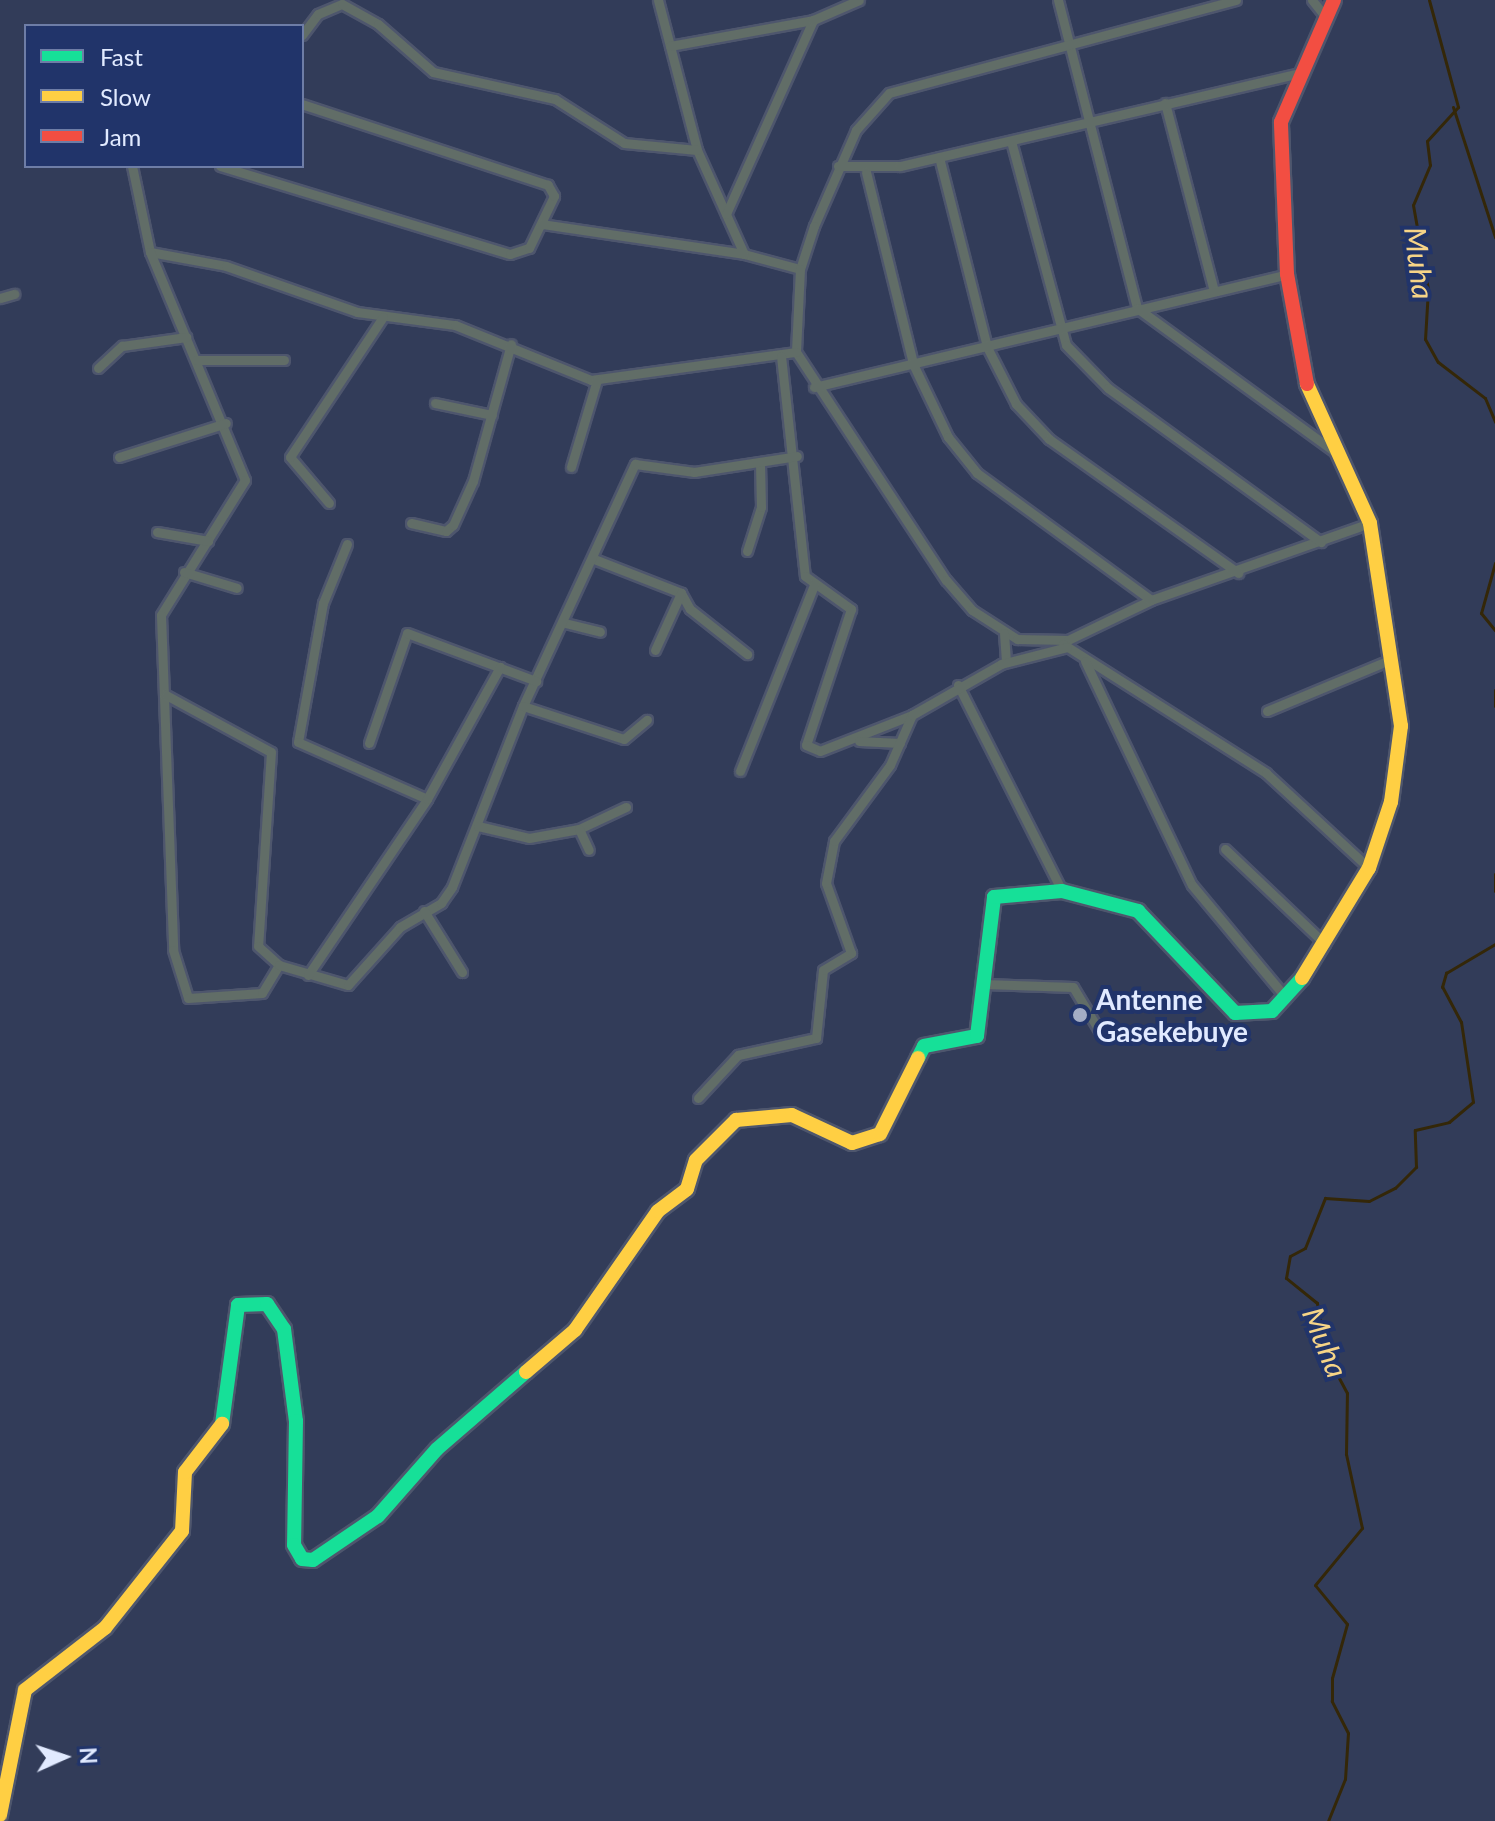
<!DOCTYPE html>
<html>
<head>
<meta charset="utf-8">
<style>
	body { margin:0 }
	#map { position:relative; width:1495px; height:1821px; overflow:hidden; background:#323c59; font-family:Lato,sans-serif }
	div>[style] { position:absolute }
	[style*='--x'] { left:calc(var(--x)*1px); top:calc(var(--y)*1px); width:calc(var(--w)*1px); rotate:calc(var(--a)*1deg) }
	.stream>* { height:3px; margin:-1.5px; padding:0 1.5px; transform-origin:1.5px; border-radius:1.5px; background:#342708 }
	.roads { filter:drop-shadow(2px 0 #4e566d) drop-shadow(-2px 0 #4e566d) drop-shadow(0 2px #4e566d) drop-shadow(0 -2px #4e566d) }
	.street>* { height:9px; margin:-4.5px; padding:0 4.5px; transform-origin:4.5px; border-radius:4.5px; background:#616d67 }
	.fast>* { height:14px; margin:-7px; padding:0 7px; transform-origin:7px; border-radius:7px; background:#16e098 }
	.slow>* { height:14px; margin:-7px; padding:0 7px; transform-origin:7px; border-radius:7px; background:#ffcf43 }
	.jam>* { height:14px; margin:-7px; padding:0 7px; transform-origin:7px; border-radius:7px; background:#f24e42 }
	.dots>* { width:22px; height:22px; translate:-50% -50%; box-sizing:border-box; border:4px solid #21346a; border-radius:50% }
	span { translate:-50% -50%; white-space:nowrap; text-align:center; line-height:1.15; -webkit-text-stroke:8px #21346a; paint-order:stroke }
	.poi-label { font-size:28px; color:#e1eaff; font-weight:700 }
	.left { translate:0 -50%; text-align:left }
	.water-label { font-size:30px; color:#f6d487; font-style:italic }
	.legend { position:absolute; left:24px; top:24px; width:280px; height:144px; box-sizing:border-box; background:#21346a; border:2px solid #6e7da6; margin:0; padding:10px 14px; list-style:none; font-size:24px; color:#e1eaff }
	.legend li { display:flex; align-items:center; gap:16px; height:40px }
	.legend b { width:40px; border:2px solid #6e7da6 }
	.north { position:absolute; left:24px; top:1717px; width:80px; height:80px; -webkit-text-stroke:6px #21346a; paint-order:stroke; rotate:87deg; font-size:22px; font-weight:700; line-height:32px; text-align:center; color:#e1eaff }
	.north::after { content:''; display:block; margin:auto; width:28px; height:36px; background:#e1eaff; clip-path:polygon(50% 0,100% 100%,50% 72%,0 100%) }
</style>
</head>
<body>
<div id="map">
	<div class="stream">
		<div style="--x:1429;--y:0;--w:111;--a:74.8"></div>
		<div style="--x:1458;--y:107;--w:46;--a:132.4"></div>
		<div style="--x:1427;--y:141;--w:24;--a:83"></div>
		<div style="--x:1430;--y:165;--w:43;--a:113"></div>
		<div style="--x:1413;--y:205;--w:85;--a:79.9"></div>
		<div style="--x:1428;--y:289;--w:50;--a:93.4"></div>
		<div style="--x:1425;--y:339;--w:26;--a:61"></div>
		<div style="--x:1438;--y:362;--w:59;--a:37.5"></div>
		<div style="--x:1485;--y:398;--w:26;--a:67"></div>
		<div style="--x:1453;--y:107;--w:137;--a:72.1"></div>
		<div style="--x:1495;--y:563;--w:52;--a:105.6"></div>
		<div style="--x:1481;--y:613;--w:22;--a:51"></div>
		<div style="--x:1495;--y:690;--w:16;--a:90"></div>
		<div style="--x:1495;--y:874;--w:17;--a:90"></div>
		<div style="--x:1328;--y:1821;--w:45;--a:-68"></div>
		<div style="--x:1345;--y:1779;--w:46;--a:-86.3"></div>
		<div style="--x:1348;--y:1733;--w:36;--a:-117"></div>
		<div style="--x:1332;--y:1701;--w:23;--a:-90"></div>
		<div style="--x:1332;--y:1678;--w:56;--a:-74.5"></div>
		<div style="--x:1347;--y:1624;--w:50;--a:-129.4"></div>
		<div style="--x:1315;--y:1585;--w:74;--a:-50.5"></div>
		<div style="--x:1362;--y:1528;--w:76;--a:-102.2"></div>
		<div style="--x:1346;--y:1454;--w:61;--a:-89.1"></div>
		<div style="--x:1347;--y:1393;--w:47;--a:-118.2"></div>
		<div style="--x:1325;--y:1352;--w:50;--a:-99.3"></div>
		<div style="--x:1317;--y:1303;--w:40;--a:-141"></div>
		<div style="--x:1286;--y:1278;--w:22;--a:-80"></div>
		<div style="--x:1290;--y:1256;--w:17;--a:-28"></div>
		<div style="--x:1305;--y:1248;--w:54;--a:-68.2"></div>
		<div style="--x:1325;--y:1198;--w:44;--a:3.9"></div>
		<div style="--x:1369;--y:1201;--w:29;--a:-27"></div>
		<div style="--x:1395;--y:1188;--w:30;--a:-45"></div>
		<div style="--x:1416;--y:1167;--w:37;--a:-92"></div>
		<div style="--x:1415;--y:1130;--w:35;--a:-13"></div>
		<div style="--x:1449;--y:1122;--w:31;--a:-40"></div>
		<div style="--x:1473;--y:1102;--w:81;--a:-98.5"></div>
		<div style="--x:1461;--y:1022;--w:40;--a:-118"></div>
		<div style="--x:1442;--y:987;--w:15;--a:-74"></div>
		<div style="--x:1446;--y:973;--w:57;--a:-30.6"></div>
	</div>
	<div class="roads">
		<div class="street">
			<div style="--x:658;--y:0;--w:155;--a:75.4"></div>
			<div style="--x:697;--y:150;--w:114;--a:65.7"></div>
			<div style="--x:744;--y:254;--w:58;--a:15"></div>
			<div style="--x:1058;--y:0;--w:318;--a:75.6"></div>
			<div style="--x:1137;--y:308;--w:243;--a:36"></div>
			<div style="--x:1236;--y:0;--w:359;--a:165"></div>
			<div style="--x:889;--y:93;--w:50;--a:131.7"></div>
			<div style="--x:856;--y:130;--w:105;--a:113.6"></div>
			<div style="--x:814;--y:226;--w:45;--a:108"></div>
			<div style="--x:800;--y:269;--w:83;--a:92.8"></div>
			<div style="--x:796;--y:352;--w:273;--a:56.7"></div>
			<div style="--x:946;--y:580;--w:40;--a:49"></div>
			<div style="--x:972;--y:610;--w:54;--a:32.8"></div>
			<div style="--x:1017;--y:639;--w:51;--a:1.1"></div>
			<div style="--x:1068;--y:640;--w:92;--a:-25.7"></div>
			<div style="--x:1151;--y:600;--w:232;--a:-19.4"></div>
			<div style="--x:1312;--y:0;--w:21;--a:51"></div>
			<div style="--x:302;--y:35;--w:26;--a:-53"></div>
			<div style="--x:318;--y:14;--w:26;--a:-23"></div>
			<div style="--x:342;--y:4;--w:41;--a:29.1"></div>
			<div style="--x:378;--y:24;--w:73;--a:41.1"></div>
			<div style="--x:433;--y:72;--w:125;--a:12.5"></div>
			<div style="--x:555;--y:99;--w:82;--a:32.5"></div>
			<div style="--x:624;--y:143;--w:73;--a:5.5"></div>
			<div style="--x:670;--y:46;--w:145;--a:-10.3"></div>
			<div style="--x:1165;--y:103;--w:194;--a:75.4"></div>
			<div style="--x:1011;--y:141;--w:211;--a:74.9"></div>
			<div style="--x:1066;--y:345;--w:60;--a:45.7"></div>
			<div style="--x:1108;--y:388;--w:263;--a:35.9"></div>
			<div style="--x:939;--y:157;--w:196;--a:75.8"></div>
			<div style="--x:987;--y:347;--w:64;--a:63"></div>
			<div style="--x:1016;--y:404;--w:48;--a:46.7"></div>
			<div style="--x:1049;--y:439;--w:232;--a:35.3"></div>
			<div style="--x:132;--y:166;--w:88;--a:78.2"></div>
			<div style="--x:150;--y:252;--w:77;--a:10.4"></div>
			<div style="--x:226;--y:266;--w:139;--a:19.3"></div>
			<div style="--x:357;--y:312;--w:99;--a:7.6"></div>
			<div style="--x:455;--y:325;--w:147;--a:22"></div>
			<div style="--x:591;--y:380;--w:207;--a:-7.8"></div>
			<div style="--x:220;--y:166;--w:303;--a:16.9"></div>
			<div style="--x:510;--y:254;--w:20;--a:-18"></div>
			<div style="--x:529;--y:248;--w:58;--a:-64.3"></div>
			<div style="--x:554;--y:196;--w:13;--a:-119"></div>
			<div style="--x:548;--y:185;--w:259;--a:-161.8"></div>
			<div style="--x:838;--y:166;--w:62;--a:0"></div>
			<div style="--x:900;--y:166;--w:410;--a:-13.1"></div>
			<div style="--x:866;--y:172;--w:198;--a:76.2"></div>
			<div style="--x:913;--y:364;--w:81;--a:64.4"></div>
			<div style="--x:948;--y:437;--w:46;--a:51.1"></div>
			<div style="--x:977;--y:473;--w:215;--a:36.1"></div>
			<div style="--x:726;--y:214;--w:213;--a:-65.8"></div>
			<div style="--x:813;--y:20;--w:50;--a:-23.5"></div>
			<div style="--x:542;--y:224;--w:204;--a:8.4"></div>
			<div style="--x:150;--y:252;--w:247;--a:67.4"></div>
			<div style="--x:245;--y:480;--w:159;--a:121.9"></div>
			<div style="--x:161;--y:615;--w:335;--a:87.9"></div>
			<div style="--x:173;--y:950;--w:50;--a:72.6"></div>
			<div style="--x:188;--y:998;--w:74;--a:-3.9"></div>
			<div style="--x:262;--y:993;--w:33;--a:-59"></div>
			<div style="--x:0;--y:298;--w:15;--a:-16"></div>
			<div style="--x:781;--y:356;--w:221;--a:83.8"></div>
			<div style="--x:805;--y:576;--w:57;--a:35.7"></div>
			<div style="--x:851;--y:609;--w:143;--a:108.3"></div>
			<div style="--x:806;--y:745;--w:15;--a:23"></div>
			<div style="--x:820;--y:751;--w:99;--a:-21.4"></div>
			<div style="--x:197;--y:360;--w:87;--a:0"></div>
			<div style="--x:98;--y:368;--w:33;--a:-43"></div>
			<div style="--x:122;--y:346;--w:65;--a:-8"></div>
			<div style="--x:814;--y:387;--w:486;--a:-13.4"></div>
			<div style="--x:435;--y:403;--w:58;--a:11.9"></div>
			<div style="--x:119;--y:457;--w:112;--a:-17.6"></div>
			<div style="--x:571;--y:467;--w:91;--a:-73.4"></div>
			<div style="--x:329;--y:503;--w:60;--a:-130.3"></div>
			<div style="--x:290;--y:457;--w:168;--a:-56.4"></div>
			<div style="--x:411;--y:523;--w:36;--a:13"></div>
			<div style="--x:446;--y:531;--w:9;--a:-41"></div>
			<div style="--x:453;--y:525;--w:48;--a:-65.6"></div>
			<div style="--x:473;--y:481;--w:142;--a:-74.5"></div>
			<div style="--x:157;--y:532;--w:52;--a:10"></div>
			<div style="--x:347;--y:544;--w:64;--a:112.1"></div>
			<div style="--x:323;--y:603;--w:141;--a:100.2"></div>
			<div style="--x:298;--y:742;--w:141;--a:23.8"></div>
			<div style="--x:747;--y:551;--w:46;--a:-72.3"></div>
			<div style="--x:761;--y:507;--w:45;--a:-91.3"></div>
			<div style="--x:594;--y:559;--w:93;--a:21.3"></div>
			<div style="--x:681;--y:593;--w:18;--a:61"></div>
			<div style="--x:690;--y:609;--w:73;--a:38.3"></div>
			<div style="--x:184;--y:572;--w:55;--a:16.8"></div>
			<div style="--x:565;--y:623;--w:36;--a:14"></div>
			<div style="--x:1004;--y:633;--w:29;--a:86"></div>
			<div style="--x:1063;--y:644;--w:241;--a:32.4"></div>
			<div style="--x:1266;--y:773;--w:140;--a:42.7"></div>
			<div style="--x:655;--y:650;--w:63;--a:-65.5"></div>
			<div style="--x:1085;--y:661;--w:248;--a:64.5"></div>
			<div style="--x:1192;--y:885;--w:147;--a:50.2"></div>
			<div style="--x:958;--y:685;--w:231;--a:63.2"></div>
			<div style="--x:166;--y:695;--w:119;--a:28.5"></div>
			<div style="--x:271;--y:752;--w:194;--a:93.8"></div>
			<div style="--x:258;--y:946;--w:28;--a:42"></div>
			<div style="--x:279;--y:965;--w:72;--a:16.2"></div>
			<div style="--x:348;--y:985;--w:78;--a:-48.1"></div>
			<div style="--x:400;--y:927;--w:48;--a:-30.3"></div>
			<div style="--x:441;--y:903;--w:19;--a:-55"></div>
			<div style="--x:452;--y:887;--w:194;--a:-68.6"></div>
			<div style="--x:523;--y:706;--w:267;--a:-65.2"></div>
			<div style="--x:635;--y:464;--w:60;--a:7.7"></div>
			<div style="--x:694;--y:472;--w:104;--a:-8.8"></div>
			<div style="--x:523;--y:706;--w:106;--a:18.1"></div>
			<div style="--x:624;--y:739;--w:30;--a:-40"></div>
			<div style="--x:1267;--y:711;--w:135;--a:-22.6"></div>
			<div style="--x:859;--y:741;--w:41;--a:2.8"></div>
			<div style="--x:369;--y:743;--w:116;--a:-70.9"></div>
			<div style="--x:407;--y:633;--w:138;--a:20.4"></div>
			<div style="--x:740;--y:771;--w:200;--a:-68.3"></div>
			<div style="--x:478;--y:826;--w:52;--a:13.2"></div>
			<div style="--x:529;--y:838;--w:51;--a:-10.2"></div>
			<div style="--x:579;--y:829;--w:52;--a:-25.1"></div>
			<div style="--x:579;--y:829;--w:23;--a:65"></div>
			<div style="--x:1225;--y:849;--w:138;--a:43.5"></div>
			<div style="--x:424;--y:911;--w:72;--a:58.1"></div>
			<div style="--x:308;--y:975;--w:212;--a:-55.9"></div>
			<div style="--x:427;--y:799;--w:151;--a:-61.1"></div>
			<div style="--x:984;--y:984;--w:89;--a:1.9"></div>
			<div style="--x:1073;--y:987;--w:58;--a:59"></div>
			<div style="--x:698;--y:1098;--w:59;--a:-47.1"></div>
			<div style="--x:738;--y:1055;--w:80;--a:-12.3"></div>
			<div style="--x:816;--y:1038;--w:68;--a:-84.1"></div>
			<div style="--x:823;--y:970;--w:33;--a:-31"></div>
			<div style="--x:851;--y:953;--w:74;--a:-109.7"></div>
			<div style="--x:826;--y:883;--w:43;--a:-79.2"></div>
			<div style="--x:834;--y:841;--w:94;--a:-53.6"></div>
			<div style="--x:890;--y:765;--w:55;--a:-66.3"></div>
			<div style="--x:912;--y:715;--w:103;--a:-29.8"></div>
			<div style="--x:1001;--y:664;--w:68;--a:-14.4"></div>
		</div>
		<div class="fast">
			<div style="--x:918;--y:1058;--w:13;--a:-63"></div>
			<div style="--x:924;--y:1046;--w:54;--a:-10.7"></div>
			<div style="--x:977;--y:1036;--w:140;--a:-83"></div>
			<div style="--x:994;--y:897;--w:68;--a:-5"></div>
			<div style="--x:1062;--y:891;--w:79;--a:14.7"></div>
			<div style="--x:1138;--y:911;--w:141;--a:46.4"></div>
			<div style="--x:1235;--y:1013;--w:37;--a:-3"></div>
			<div style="--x:1272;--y:1011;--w:45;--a:-47.7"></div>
			<div style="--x:222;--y:1424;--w:120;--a:-82.3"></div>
			<div style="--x:238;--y:1305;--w:29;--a:-2"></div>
			<div style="--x:267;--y:1304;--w:30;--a:56"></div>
			<div style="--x:284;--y:1329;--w:93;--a:82.6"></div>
			<div style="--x:296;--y:1421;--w:124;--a:90.9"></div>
			<div style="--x:294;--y:1545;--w:16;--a:60"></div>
			<div style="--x:302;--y:1559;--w:11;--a:5"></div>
			<div style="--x:313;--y:1560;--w:78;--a:-34.1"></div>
			<div style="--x:378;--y:1516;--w:89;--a:-48.6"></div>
			<div style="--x:437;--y:1449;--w:118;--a:-40.9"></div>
		</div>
		<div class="slow">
			<div style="--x:1302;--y:978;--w:129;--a:-58.7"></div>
			<div style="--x:1369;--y:868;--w:70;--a:-71.6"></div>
			<div style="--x:1391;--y:802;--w:77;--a:-82.5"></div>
			<div style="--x:1401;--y:726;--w:205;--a:-98.7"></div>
			<div style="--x:1370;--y:523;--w:153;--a:-114.4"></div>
			<div style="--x:526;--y:1372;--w:65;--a:-40.6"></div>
			<div style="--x:575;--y:1330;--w:145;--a:-55.1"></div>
			<div style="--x:658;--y:1211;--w:36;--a:-37"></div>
			<div style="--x:687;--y:1189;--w:30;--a:-73"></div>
			<div style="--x:696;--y:1160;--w:57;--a:-45"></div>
			<div style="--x:736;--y:1120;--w:56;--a:-5.1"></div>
			<div style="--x:792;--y:1115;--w:66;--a:25"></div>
			<div style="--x:852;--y:1143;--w:29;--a:-18"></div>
			<div style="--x:880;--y:1134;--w:85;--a:-63.4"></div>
			<div style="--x:0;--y:1815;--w:127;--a:-78.7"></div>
			<div style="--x:25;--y:1690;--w:101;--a:-37.8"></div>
			<div style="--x:105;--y:1628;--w:124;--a:-51.6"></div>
			<div style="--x:182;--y:1531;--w:59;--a:-87.1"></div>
			<div style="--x:185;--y:1472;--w:61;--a:-52.4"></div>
		</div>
		<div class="jam">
			<div style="--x:1307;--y:384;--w:112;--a:-100.3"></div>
			<div style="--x:1287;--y:274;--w:152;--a:-92.3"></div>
			<div style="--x:1281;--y:122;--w:133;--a:-66.5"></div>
		</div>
	</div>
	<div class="dots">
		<div style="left:1080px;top:1015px;background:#a4adc5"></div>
	</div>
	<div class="poi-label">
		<span class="left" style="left:1096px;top:1015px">Antenne<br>Gasekebuye</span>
	</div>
	<div class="water-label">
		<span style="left:1420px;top:263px;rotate:83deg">Muha</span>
		<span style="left:1326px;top:1342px;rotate:68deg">Muha</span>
	</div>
	<ul class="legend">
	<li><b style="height:10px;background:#16e098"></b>Fast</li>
	<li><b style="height:10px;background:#ffcf43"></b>Slow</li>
	<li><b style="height:10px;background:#f24e42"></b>Jam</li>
	</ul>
	<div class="north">N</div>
</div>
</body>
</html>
